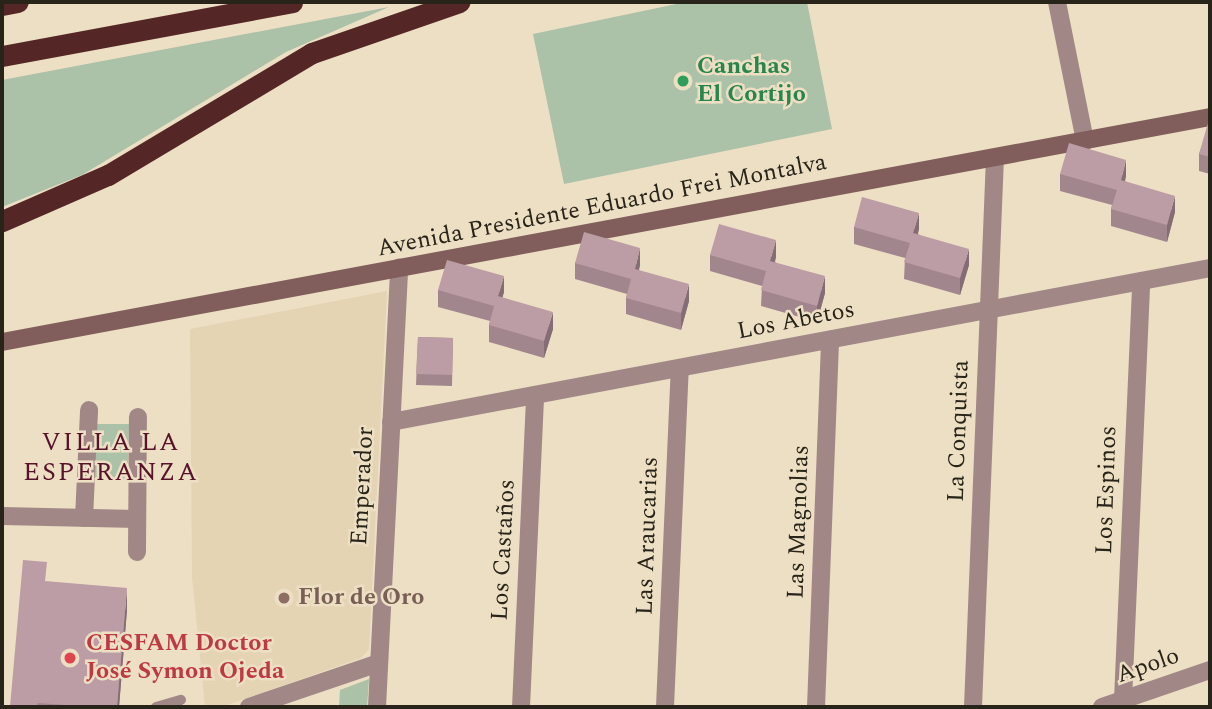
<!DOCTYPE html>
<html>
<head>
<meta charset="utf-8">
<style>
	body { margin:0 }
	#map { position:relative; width:1212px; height:709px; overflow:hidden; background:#eddfc4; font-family:Spectral,serif }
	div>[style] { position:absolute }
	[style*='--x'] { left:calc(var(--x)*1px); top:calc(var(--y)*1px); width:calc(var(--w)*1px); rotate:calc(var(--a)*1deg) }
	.built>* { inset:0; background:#e5d4b3 }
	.green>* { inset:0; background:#abc1a8 }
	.service>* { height:10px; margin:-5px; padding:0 5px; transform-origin:5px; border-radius:5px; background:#a18887 }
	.minor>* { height:18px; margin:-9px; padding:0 9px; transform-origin:9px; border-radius:9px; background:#a18887 }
	.secondary>* { height:18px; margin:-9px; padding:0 9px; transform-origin:9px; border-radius:9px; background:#815e5c }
	.motorway>* { height:21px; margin:-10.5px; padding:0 10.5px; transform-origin:10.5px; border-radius:10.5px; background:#542726 }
	.wall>* { inset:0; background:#a2868e }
	.shaded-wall>* { inset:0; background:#846d74 }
	.building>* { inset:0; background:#bc9ca5 }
	.dots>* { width:19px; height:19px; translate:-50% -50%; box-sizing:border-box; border:4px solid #eddfc4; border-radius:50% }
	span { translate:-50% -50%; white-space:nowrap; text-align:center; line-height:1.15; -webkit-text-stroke:5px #eddfc4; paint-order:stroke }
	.leisure-label { font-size:24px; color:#27864d; font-weight:700 }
	.left { translate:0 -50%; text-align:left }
	.street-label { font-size:24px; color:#292419 }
	.education-label { font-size:24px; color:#785e54; font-weight:700 }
	.health-label { font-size:24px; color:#be3a42; font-weight:700 }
	.neighbourhood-label { font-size:26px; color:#57132a; letter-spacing:2px }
	.frame { position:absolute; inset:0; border:4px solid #292419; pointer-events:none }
</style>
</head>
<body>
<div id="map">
	<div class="built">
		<div style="clip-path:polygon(387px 291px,369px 649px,361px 658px,222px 707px,205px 707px,192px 577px,190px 329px)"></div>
	</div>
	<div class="green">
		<div style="clip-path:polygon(686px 2px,807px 2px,832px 129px,564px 184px,533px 34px)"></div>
		<div style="clip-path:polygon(389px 7px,286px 52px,82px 175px,2px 207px,2px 80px)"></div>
		<div style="clip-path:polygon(96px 424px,129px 424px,128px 480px,95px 479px)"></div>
		<div style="clip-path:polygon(369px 679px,367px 707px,339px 707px,340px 690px)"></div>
	</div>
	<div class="service">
		<div style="--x:156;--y:707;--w:26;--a:-16"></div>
	</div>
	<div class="minor">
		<div style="--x:1057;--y:2;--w:142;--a:78.6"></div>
		<div style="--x:391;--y:422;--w:833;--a:-10.65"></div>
		<div style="--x:2;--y:516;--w:135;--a:1.3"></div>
		<div style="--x:84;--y:518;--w:108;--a:-87.3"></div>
		<div style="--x:137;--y:552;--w:135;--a:-89.6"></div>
		<div style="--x:1123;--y:700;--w:419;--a:-87.5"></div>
		<div style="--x:249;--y:707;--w:137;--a:-18.7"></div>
		<div style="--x:377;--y:707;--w:440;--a:-87.1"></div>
		<div style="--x:521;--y:707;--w:312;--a:-87.4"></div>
		<div style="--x:665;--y:707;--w:339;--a:-87.5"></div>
		<div style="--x:816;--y:707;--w:367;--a:-87.8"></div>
		<div style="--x:973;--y:707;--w:550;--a:-87.71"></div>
		<div style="--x:1102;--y:707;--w:114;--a:-18.9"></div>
	</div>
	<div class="secondary">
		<div style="--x:2;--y:342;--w:1229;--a:-10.55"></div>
	</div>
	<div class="motorway">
		<div style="--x:2;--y:5;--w:16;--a:-11"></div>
		<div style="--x:2;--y:56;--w:295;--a:-10.5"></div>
		<div style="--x:2;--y:221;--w:116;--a:-23.5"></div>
		<div style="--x:108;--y:175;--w:238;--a:-30.9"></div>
		<div style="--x:312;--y:53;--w:156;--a:-19.1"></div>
	</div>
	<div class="wall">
		<div style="clip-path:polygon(1210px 124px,1210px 174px,1199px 171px,1199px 154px)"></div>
		<div style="clip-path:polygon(1060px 174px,1126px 176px,1125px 181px,1175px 212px,1167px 242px,1111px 226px,1111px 209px,1112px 205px,1060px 191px)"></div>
		<div style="clip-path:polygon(854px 227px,919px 229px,918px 234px,969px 265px,960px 295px,904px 279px,905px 258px,854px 244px)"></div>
		<div style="clip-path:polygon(710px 255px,776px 257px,775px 262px,825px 293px,817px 322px,761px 306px,762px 286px,710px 271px)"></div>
		<div style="clip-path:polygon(575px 263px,640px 265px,639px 270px,689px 301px,681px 330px,626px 314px,626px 298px,627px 294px,575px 279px)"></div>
		<div style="clip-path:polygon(438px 290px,504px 292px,502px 298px,553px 329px,544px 358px,489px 342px,489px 325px,490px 321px,438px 307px)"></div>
		<div style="clip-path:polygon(418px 337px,453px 338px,452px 386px,416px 385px)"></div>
		<div style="clip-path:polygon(47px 582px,127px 610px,119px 707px,10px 707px)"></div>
	</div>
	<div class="shaded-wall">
		<div style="clip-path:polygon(1126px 160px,1126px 176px,1121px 197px,1121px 180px)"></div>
		<div style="clip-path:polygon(1175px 196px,1175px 212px,1167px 242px,1167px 225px)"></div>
		<div style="clip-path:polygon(919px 213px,919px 229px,913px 250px,913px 233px)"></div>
		<div style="clip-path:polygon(776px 240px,776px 257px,770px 277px,770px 261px)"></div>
		<div style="clip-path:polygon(640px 248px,640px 265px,635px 285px,635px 269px)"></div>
		<div style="clip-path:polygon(969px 249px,969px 265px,960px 295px,960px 278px)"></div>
		<div style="clip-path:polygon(504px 276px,504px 292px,498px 313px,498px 296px)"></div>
		<div style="clip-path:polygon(825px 276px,825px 293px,817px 322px,817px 306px)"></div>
		<div style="clip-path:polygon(689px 284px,689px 301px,681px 330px,681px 313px)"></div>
		<div style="clip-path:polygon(553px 312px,553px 329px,544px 358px,544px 341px)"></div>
		<div style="clip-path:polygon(127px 588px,127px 610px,119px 707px,117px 707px)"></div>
	</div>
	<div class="building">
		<div style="clip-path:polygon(1208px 123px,1210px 124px,1210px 157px,1199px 154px)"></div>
		<div style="clip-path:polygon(1069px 143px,1126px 160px,1121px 180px,1175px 196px,1167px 225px,1111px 209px,1117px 190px,1060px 174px)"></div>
		<div style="clip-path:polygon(862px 197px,919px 213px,913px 233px,969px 249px,960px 278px,904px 262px,910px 243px,854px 227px)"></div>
		<div style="clip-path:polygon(719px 224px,776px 240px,770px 261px,825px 276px,817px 306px,761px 290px,766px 271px,710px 255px)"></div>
		<div style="clip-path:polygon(584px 232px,640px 248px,635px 269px,689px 284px,681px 313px,626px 298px,631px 279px,575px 263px)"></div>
		<div style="clip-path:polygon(447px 260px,504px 276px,498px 296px,553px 312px,544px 341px,489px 325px,494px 306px,438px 290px)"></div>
		<div style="clip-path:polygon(418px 337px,453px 338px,452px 375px,416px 374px)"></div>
		<div style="clip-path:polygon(23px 560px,47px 562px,45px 581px,127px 588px,117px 707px,92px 707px,38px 703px,37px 707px,10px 707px)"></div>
	</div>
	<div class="dots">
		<div style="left:683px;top:81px;background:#2e9e5b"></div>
		<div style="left:284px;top:598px;background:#8d6e63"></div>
		<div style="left:70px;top:658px;background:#e0444e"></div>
	</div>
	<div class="leisure-label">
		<span class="left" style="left:697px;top:81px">Canchas<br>El Cortijo</span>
	</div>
	<div class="street-label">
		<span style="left:602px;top:206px;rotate:-11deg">Avenida Presidente Eduardo Frei Montalva</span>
		<span style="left:796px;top:321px;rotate:-11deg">Los Abetos</span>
		<span style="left:959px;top:431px;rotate:-88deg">La Conquista</span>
		<span style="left:363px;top:486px;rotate:-87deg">Emperador</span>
		<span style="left:1107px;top:490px;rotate:-88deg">Los Espinos</span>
		<span style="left:799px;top:522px;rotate:-88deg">Las Magnolias</span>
		<span style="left:648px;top:536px;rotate:-88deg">Las Araucarias</span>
		<span style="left:504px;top:550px;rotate:-87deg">Los Castaños</span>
		<span style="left:1148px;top:666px;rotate:-19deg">Apolo</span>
	</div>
	<div class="education-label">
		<span class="left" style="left:298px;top:598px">Flor de Oro</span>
	</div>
	<div class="health-label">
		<span class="left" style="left:86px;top:658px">CESFAM Doctor<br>José Symon Ojeda</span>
	</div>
	<div class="neighbourhood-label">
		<span style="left:111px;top:458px">VILLA LA<br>ESPERANZA</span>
	</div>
	<div class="frame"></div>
</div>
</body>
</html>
